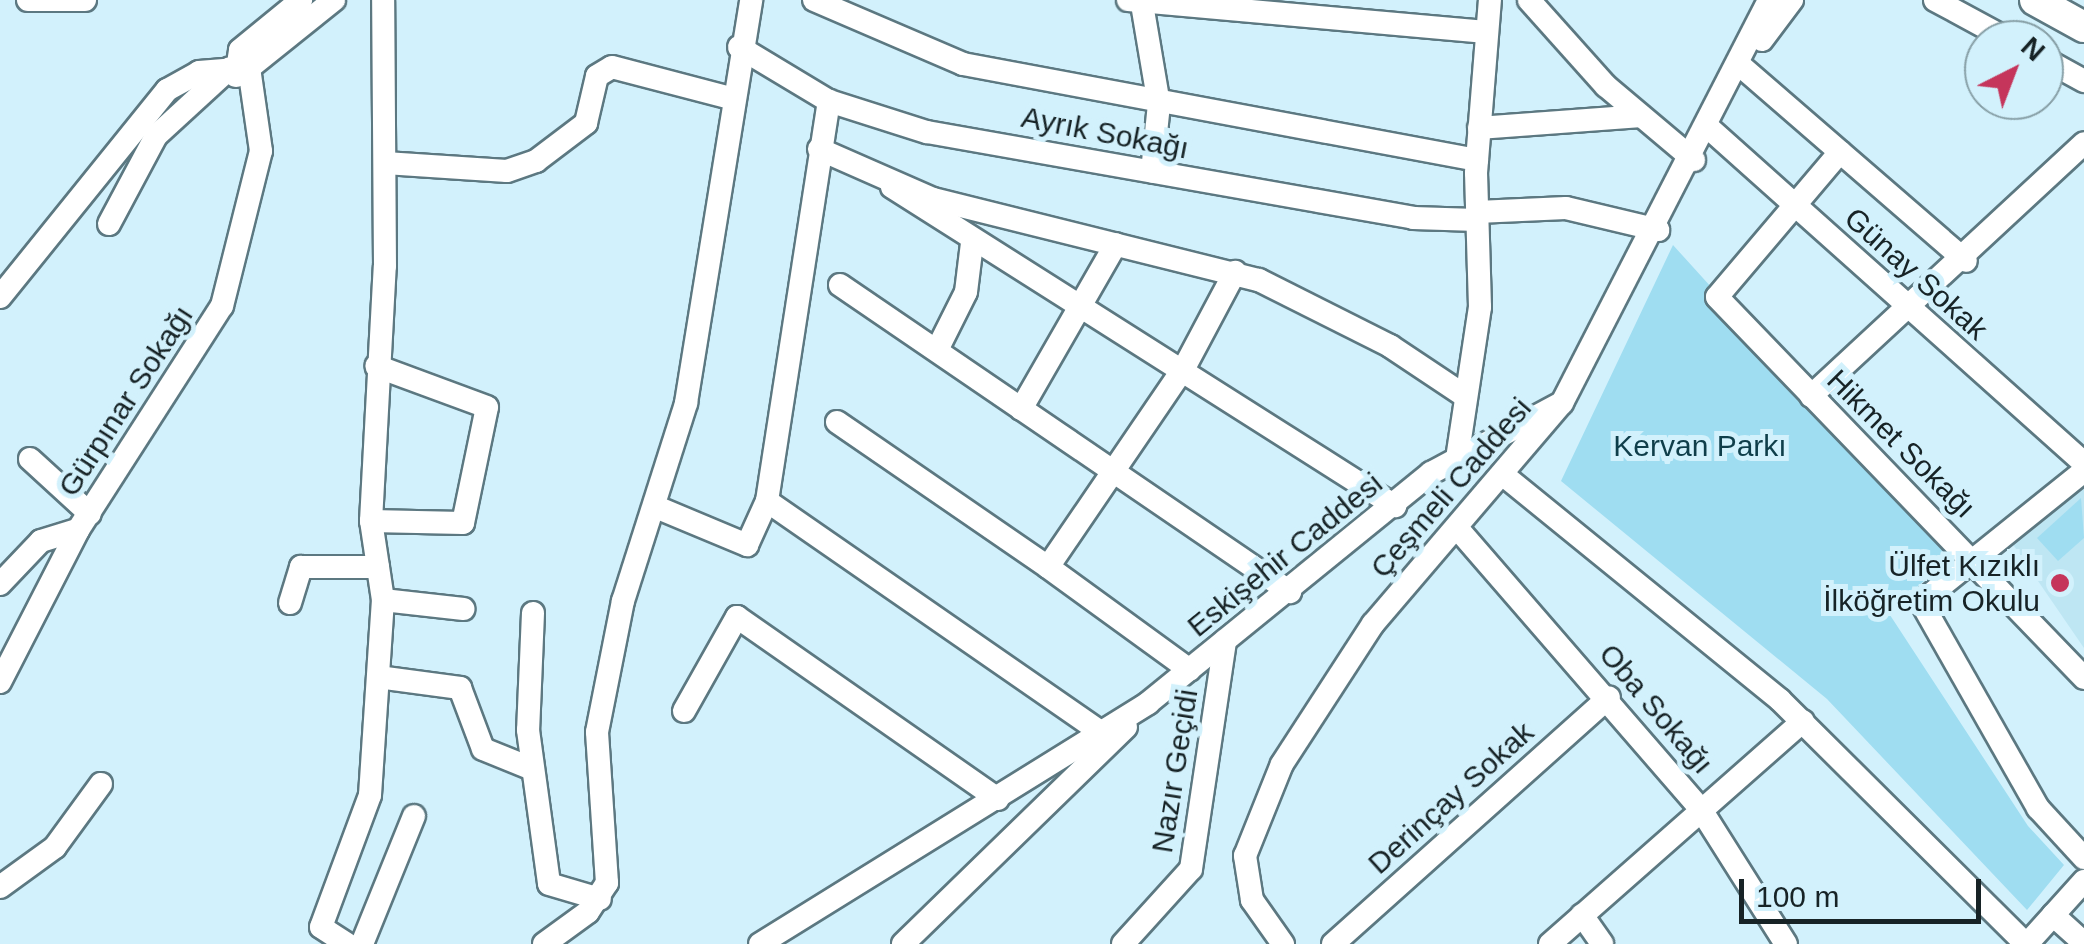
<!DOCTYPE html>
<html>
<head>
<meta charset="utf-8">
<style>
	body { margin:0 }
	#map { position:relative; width:2084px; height:944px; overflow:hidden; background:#d2f1fc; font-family:Arial,sans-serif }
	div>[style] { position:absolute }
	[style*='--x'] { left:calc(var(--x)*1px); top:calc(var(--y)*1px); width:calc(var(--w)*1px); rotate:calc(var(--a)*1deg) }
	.built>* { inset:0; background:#bee6f3 }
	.green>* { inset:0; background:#9fddf1 }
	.roads { filter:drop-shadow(2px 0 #5c7881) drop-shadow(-2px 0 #5c7881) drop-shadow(0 2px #5c7881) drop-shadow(0 -2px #5c7881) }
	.minor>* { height:22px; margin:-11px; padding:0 11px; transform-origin:11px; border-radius:11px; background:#fff }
	.major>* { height:30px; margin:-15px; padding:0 15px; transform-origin:15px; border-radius:15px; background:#fff }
	.dots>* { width:28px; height:28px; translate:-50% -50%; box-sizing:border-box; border:5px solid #d2f1fc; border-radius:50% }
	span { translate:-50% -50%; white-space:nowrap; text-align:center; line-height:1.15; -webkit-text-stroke:10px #d2f1fc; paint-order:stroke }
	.street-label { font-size:30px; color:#172326 }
	.park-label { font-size:30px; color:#0f3e4a }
	.poi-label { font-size:30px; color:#172326 }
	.right { translate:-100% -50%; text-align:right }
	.north { position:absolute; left:1964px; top:20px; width:100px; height:100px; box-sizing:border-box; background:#d2f1fc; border:2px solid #879fa6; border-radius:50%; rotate:42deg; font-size:28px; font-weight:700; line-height:40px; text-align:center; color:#172326 }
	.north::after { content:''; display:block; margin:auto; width:35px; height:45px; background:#c5355b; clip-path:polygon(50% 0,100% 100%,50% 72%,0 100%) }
	.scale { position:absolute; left:1739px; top:879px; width:242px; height:45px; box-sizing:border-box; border:5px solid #172326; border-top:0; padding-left:12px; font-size:30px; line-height:35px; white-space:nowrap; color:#172326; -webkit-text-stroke:8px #d2f1fc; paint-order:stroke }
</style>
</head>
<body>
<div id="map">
	<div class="built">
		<div style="clip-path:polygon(2084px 481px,2084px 648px,2012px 543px)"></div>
	</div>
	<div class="green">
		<div style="clip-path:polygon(1673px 245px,1954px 555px,1888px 612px,2028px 826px,2064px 865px,2027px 910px,1827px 699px,1561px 481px)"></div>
		<div style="clip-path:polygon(2081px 498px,2084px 538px,2058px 561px,2037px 538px)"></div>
	</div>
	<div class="roads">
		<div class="minor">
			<div style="--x:28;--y:0;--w:57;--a:0"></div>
			<div style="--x:814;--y:0;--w:162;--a:23.2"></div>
			<div style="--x:963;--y:64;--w:523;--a:10.58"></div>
			<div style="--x:1128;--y:0;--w:357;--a:5.1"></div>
			<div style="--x:1529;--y:0;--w:115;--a:48.2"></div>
			<div style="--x:1606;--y:86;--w:115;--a:40.1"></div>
			<div style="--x:1935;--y:0;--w:84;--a:28.4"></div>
			<div style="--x:1142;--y:4;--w:101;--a:80.4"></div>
			<div style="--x:1159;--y:104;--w:68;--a:95.9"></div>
			<div style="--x:1762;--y:40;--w:50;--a:-53.1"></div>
			<div style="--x:739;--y:47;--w:105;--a:31"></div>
			<div style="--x:829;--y:101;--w:103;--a:17.6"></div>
			<div style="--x:927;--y:132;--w:494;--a:10"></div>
			<div style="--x:1413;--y:218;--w:64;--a:1.8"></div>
			<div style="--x:2044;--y:59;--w:46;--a:28.8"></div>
			<div style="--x:1742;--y:67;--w:296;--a:40.9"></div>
			<div style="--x:236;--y:76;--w:26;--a:-81"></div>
			<div style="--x:240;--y:50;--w:79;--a:-39.3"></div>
			<div style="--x:1479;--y:128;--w:162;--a:-4.2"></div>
			<div style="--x:1710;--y:129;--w:501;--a:41.77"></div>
			<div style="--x:819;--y:149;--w:124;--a:23.7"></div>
			<div style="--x:933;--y:199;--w:336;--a:14"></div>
			<div style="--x:1259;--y:280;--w:147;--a:26.7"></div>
			<div style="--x:1390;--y:346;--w:87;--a:33.7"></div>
			<div style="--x:1840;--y:152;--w:190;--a:130.3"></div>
			<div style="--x:1717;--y:297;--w:529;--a:46.07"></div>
			<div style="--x:385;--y:163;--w:122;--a:3.8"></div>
			<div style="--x:507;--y:171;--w:31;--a:-19"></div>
			<div style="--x:536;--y:161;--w:63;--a:-37.2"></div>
			<div style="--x:586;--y:123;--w:48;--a:-76.8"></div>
			<div style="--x:597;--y:76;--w:17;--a:-31"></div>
			<div style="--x:612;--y:67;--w:122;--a:14.7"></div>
			<div style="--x:892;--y:187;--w:596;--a:32.38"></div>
			<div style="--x:1477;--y:212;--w:89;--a:-2.6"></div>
			<div style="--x:1566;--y:208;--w:95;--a:13.4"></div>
			<div style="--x:109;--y:224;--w:100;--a:-61.9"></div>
			<div style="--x:156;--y:136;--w:100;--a:-42.6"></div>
			<div style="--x:840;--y:285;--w:545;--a:34.3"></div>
			<div style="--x:0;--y:297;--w:266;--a:-51.1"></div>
			<div style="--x:167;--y:90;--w:37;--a:-29"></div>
			<div style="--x:199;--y:72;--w:50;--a:-4.6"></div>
			<div style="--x:939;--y:346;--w:60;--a:-63.4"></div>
			<div style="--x:966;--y:292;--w:49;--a:-83"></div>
			<div style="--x:1811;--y:396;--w:372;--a:-42.8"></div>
			<div style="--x:1021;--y:409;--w:190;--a:-60.1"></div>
			<div style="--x:837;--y:422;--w:256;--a:34.5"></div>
			<div style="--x:1048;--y:567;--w:241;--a:-55.7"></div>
			<div style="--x:1184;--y:368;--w:109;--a:-62"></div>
			<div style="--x:30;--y:459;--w:81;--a:42.5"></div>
			<div style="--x:1457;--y:459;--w:154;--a:-81.4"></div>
			<div style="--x:1480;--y:307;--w:134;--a:-91.7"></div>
			<div style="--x:1476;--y:173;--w:174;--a:-85.4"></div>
			<div style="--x:2084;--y:471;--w:209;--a:141.2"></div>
			<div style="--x:1921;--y:602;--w:237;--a:60.4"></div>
			<div style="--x:2038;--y:808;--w:68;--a:47.4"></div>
			<div style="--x:1507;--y:478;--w:352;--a:39.1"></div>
			<div style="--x:1780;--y:700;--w:346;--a:44.8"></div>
			<div style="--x:767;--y:501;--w:407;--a:34.7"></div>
			<div style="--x:656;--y:507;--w:99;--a:22.7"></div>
			<div style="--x:747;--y:545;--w:48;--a:-65.6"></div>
			<div style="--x:767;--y:501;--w:405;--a:-81.2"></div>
			<div style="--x:371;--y:521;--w:92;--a:1.2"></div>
			<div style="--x:463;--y:523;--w:118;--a:-78.3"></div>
			<div style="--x:487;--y:407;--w:118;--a:-159.7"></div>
			<div style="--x:1458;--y:529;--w:369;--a:49.1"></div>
			<div style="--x:1700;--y:808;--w:161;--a:57.7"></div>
			<div style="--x:1048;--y:567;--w:175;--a:36"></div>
			<div style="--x:0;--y:584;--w:59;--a:-46.4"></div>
			<div style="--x:41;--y:541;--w:39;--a:-17"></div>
			<div style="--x:383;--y:600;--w:81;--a:6.4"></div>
			<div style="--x:290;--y:603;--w:38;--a:-73"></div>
			<div style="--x:301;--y:567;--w:77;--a:0"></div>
			<div style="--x:533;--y:613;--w:117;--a:92.4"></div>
			<div style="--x:528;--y:730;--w:155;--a:82.2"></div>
			<div style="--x:549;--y:884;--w:53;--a:16.4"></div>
			<div style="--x:378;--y:677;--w:83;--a:7.6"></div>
			<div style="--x:460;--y:688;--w:65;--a:69.3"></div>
			<div style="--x:483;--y:749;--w:51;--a:22"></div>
			<div style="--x:0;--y:682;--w:171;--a:-62.8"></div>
			<div style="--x:78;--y:530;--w:266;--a:-57.3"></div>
			<div style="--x:222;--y:306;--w:160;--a:-75.9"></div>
			<div style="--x:261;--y:151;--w:84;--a:-98.2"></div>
			<div style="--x:249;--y:68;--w:109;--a:-38.7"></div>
			<div style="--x:684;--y:711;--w:108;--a:-60.6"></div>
			<div style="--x:737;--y:617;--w:318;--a:34.9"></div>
			<div style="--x:0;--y:887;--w:68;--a:-36"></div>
			<div style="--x:55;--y:847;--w:78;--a:-53.9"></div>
			<div style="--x:1582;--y:915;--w:35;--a:55"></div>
			<div style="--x:2053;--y:915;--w:42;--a:42.1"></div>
			<div style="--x:347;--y:944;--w:31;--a:-147"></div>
			<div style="--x:321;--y:927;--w:141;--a:-69.6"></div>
			<div style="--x:370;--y:795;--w:195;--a:-86.2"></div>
			<div style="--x:383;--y:600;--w:80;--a:-98.6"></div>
			<div style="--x:371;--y:521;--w:255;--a:-86.9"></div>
			<div style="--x:385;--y:266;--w:266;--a:-90.4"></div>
			<div style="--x:362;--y:944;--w:138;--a:-67.9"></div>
			<div style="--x:544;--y:944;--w:54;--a:-36"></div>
			<div style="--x:588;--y:912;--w:35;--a:-57"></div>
			<div style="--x:607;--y:883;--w:151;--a:-93.8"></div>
			<div style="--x:597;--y:732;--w:134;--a:-78.8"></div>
			<div style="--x:623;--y:601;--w:208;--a:-72.3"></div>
			<div style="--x:686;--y:403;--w:408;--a:-80.8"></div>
			<div style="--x:760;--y:944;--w:457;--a:-31.8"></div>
			<div style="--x:1148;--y:703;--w:365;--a:-39.1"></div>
			<div style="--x:1431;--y:473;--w:144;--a:-28.2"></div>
			<div style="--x:903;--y:944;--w:311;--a:-44.2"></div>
			<div style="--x:1123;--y:944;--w:101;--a:-47.8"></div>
			<div style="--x:1191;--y:869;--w:231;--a:-81.5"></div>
			<div style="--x:1283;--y:944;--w:54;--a:-125.2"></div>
			<div style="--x:1252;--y:900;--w:45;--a:-99"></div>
			<div style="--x:1245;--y:856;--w:99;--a:-68.1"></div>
			<div style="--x:1282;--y:764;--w:167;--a:-57"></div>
			<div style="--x:1373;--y:624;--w:291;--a:-49.5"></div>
			<div style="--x:1562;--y:403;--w:453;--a:-62.8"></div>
			<div style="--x:1333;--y:944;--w:370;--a:-41.8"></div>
			<div style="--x:1550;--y:944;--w:337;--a:-41.4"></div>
			<div style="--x:2027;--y:944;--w:85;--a:-47.9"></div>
		</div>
		<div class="major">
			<div style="--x:2035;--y:0;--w:56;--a:28.9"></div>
		</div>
	</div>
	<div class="dots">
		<div style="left:2060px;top:583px;background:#c5355b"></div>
	</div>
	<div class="street-label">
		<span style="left:1105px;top:133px;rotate:11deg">Ayrık Sokağı</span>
		<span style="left:1916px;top:274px;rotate:42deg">Günay Sokak</span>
		<span style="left:126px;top:401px;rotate:-57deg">Gürpınar Sokağı</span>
		<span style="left:1901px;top:444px;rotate:45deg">Hikmet Sokağı</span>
		<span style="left:1451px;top:488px;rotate:-49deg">Çeşmeli Caddesi</span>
		<span style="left:1285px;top:555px;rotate:-39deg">Eskişehir Caddesi</span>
		<span style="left:1656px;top:709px;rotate:50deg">Oba Sokağı</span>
		<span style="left:1175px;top:771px;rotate:-81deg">Nazır Geçidi</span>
		<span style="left:1451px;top:798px;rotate:-42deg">Derinçay Sokak</span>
	</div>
	<div class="park-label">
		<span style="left:1700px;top:446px">Kervan Parkı</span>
	</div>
	<div class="poi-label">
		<span class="right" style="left:2040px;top:583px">Ülfet Kızıklı<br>İlköğretim Okulu</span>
	</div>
	<div class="north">N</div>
	<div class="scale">100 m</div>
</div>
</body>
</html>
